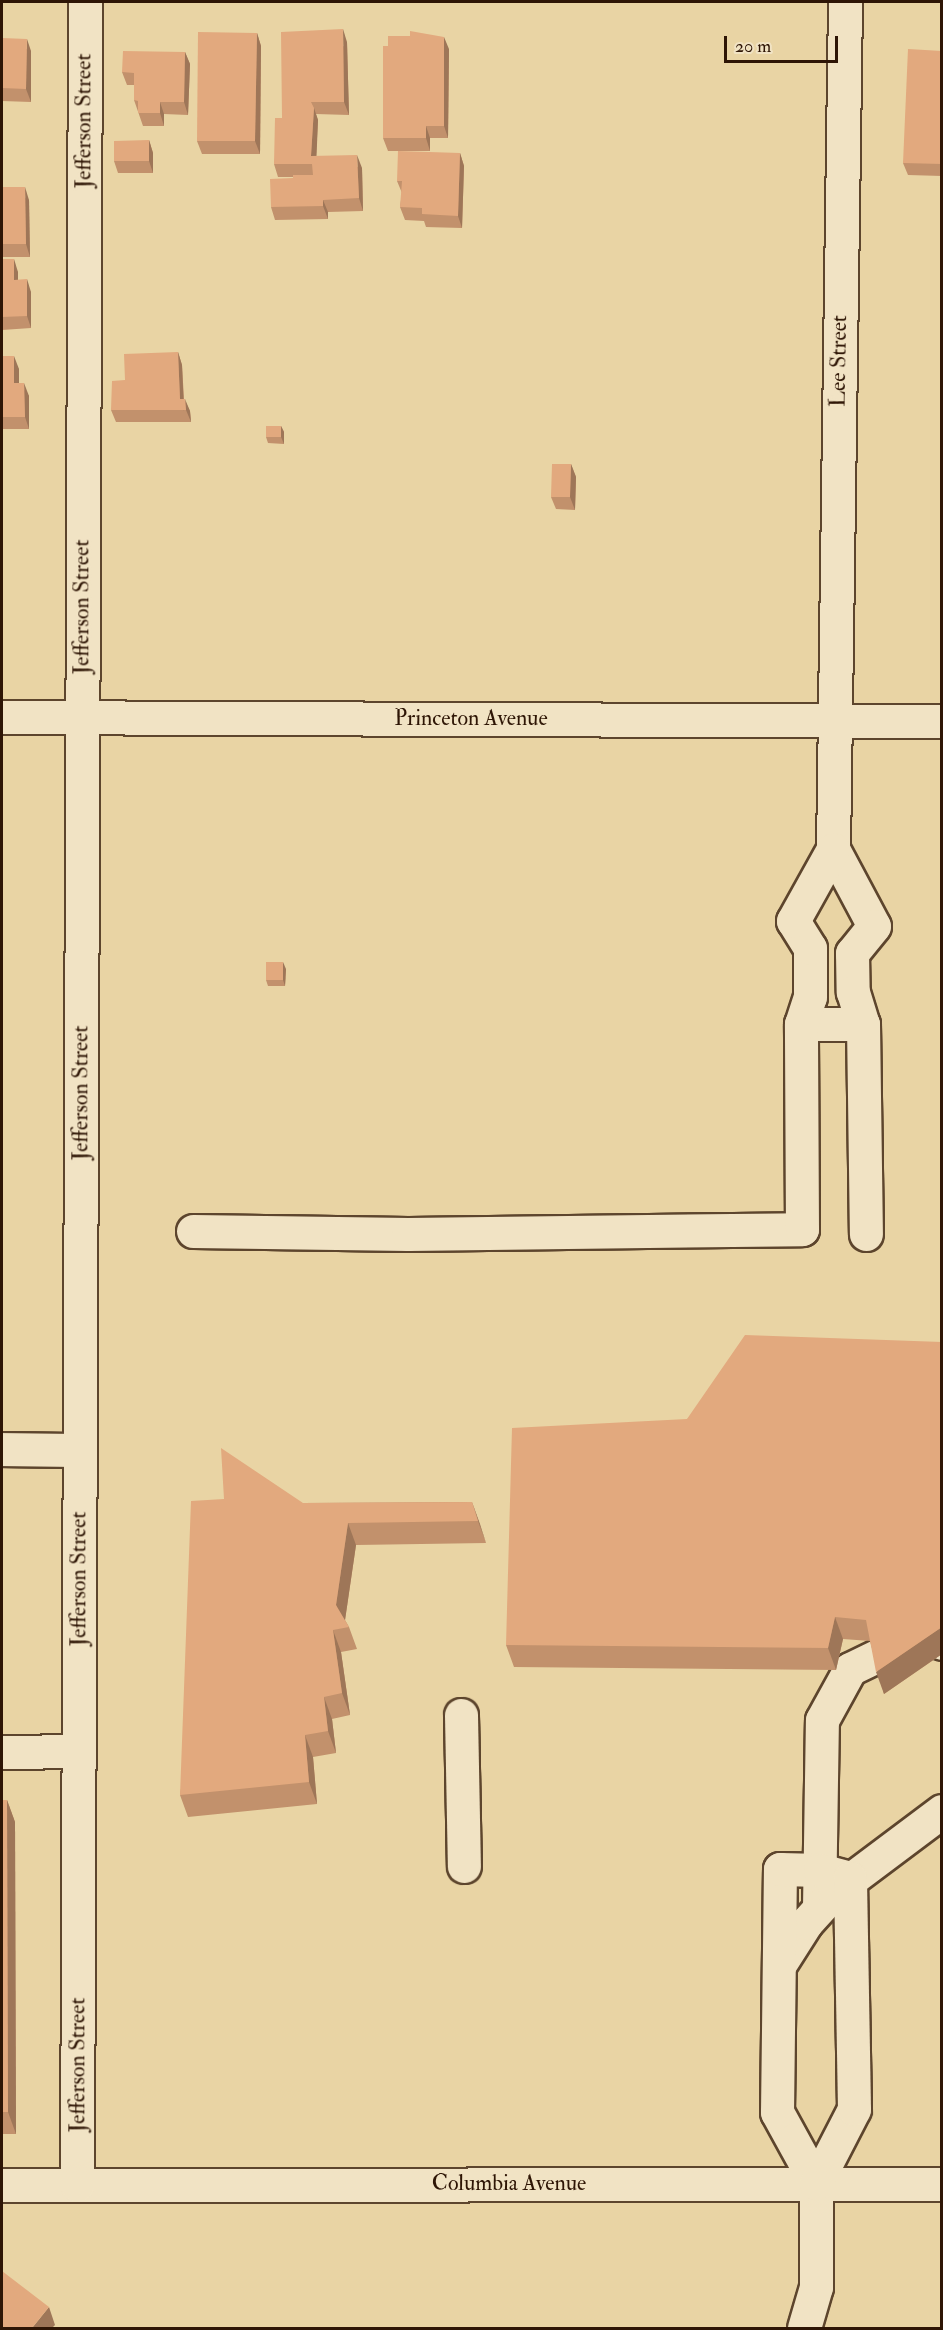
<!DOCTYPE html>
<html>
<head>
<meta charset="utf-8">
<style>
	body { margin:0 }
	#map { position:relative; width:943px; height:2330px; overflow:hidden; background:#e9d4a4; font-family:"IM FELL Double Pica",serif }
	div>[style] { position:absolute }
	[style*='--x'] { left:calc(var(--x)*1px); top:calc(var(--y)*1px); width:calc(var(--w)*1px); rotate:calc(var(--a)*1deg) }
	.roads { filter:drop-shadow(2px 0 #5d452d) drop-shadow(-2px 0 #5d452d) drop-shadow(0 2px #5d452d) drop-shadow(0 -2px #5d452d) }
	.minor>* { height:33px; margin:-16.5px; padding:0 16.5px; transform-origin:16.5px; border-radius:16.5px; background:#f1e3c4 }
	.wall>* { inset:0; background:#c2916c }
	.shaded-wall>* { inset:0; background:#9e7658 }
	.building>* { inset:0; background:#e2a97e }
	span { translate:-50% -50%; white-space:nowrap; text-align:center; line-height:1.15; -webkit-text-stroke:4.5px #f1e3c4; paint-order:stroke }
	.street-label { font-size:22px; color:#2e1505 }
	.frame { position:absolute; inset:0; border:3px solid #2e1505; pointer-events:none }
	.scale { position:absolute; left:724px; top:36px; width:114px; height:27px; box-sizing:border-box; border:3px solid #2e1505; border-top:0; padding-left:8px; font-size:18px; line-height:21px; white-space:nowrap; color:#2e1505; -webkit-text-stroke:4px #f1e3c4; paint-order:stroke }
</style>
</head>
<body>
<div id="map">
	<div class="roads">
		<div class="minor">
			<div style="--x:845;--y:2;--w:847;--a:90.81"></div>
			<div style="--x:833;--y:849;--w:87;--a:62"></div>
			<div style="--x:874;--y:926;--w:35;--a:129"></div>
			<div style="--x:852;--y:953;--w:39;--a:89"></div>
			<div style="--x:853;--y:992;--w:34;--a:73"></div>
			<div style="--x:863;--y:1024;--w:210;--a:89.2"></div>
			<div style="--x:2;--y:717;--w:940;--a:0.24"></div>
			<div style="--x:801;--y:1024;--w:62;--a:0"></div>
			<div style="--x:193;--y:1231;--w:215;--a:0.8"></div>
			<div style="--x:408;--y:1234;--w:394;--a:-0.7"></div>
			<div style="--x:802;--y:1229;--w:205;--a:-90.3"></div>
			<div style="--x:801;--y:1024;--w:28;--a:-72"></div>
			<div style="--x:810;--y:997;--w:49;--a:-90"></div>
			<div style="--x:810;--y:948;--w:32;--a:-122"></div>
			<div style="--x:793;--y:921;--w:82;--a:-60.9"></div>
			<div style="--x:2;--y:1449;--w:77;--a:0.7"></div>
			<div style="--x:461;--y:1715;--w:151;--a:88.9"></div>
			<div style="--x:2;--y:1752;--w:77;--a:-0.7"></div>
			<div style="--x:819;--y:1907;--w:187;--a:-89.1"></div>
			<div style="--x:822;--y:1720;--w:58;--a:-61.2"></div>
			<div style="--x:850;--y:1669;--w:80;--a:-25.9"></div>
			<div style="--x:922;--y:1634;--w:22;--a:24"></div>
			<div style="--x:780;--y:1964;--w:49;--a:-57.6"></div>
			<div style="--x:806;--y:1923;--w:42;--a:-47.9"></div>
			<div style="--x:834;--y:1892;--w:135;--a:-36.9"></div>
			<div style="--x:816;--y:2183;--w:81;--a:-118.8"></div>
			<div style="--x:777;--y:2112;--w:243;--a:-89.3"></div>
			<div style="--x:780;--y:1869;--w:40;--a:1.4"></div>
			<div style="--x:820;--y:1870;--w:31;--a:15"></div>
			<div style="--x:2;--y:2185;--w:940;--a:-0.06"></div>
			<div style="--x:77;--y:2185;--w:2183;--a:-89.79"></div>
			<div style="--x:804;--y:2328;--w:43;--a:-73.7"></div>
			<div style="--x:816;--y:2287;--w:104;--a:-90"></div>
			<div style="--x:816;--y:2183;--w:83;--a:-62.8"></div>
			<div style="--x:854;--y:2109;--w:231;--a:-91"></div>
		</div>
	</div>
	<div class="wall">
		<div style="clip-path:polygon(257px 33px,261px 46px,260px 154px,202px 154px,197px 141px)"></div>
		<div style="clip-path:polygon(2px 38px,31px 51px,31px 102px,2px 101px)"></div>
		<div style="clip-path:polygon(347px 42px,349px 115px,316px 114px,318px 120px,316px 156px,362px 168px,363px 211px,328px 212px,328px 219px,275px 220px,271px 207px,293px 178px,293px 177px,278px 177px,274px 164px,282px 118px)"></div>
		<div style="clip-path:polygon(449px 49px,448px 138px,430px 138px,430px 151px,388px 151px,383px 138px)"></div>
		<div style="clip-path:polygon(942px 51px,942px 176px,908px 175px,903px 163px)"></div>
		<div style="clip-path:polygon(185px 52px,190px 64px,188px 115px,164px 114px,164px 126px,143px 126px,134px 100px,134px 85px,127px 85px,122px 72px)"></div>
		<div style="clip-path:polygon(149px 140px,153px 153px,153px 173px,118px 173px,114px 161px)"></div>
		<div style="clip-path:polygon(460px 153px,464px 166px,462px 228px,426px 227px,424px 221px,405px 220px,400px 207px,402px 193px,397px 181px)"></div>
		<div style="clip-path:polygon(2px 187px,29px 200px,30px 257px,2px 257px)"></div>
		<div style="clip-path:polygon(2px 259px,18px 272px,18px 280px,31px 292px,31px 328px,2px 330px)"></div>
		<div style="clip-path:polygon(178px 352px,182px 365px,184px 399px,190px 411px,191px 422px,116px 422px,111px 410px,125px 380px)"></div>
		<div style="clip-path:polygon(2px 356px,19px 369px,19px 383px,29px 396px,29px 429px,2px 429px)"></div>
		<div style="clip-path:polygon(281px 426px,284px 432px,284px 444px,268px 443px,266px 437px)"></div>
		<div style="clip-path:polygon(571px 464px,576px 477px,575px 510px,556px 509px,551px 497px)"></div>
		<div style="clip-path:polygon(286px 969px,285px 986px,268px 986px,266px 980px)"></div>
		<div style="clip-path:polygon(942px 1342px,942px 1654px,884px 1694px,870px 1641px,843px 1639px,836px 1670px,514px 1667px,506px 1645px,687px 1419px)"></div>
		<div style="clip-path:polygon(224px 1499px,303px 1503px,472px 1502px,486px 1543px,356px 1545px,345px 1620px,349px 1627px,357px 1649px,341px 1652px,350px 1715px,332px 1719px,336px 1753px,313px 1757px,317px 1804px,188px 1817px,180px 1795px)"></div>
		<div style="clip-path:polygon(2px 1800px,7px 1800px,15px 1822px,16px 2134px,2px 2134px)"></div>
	</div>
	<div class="shaded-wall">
		<div style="clip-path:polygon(343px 29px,347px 42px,349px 115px,344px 102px)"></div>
		<div style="clip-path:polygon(257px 33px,261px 46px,260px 154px,255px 141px)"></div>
		<div style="clip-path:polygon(444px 37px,449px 49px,448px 138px,444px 126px)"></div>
		<div style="clip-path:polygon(27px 39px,31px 51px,31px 102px,26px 89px)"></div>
		<div style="clip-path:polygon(185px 52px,190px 64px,188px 115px,184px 102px)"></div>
		<div style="clip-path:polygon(160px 102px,164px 114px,164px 126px,160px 113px)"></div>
		<div style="clip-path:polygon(314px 108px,318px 120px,316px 168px,311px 156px)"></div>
		<div style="clip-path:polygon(426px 126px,430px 138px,430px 151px,426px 138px)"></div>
		<div style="clip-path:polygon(149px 140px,153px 153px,153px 173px,149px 161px)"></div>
		<div style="clip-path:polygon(460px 153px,464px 166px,462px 228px,458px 216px)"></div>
		<div style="clip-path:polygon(357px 155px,362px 168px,363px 211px,359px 198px)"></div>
		<div style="clip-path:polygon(25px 187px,29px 200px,30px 257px,26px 244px)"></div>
		<div style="clip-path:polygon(323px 200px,328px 212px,328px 219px,323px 206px)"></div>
		<div style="clip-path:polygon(14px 259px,18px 272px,18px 292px,14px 280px)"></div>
		<div style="clip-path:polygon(27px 279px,31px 292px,31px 328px,27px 316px)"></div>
		<div style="clip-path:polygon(178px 352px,182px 365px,184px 411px,180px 399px)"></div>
		<div style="clip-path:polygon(14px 356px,19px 369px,19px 396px,14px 383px)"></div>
		<div style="clip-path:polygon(24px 383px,29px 396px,29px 429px,25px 417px)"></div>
		<div style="clip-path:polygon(185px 399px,190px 411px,191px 422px,186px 410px)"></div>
		<div style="clip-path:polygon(281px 426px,284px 432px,284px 444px,281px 437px)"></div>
		<div style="clip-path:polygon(571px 464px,576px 477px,575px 510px,570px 497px)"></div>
		<div style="clip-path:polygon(283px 962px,286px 969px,285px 986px,283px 980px)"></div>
		<div style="clip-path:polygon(472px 1502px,480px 1524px,486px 1543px,478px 1521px)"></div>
		<div style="clip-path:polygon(348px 1523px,356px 1545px,344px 1627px,336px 1605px)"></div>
		<div style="clip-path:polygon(835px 1617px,843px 1639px,836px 1670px,828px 1648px)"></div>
		<div style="clip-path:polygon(942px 1627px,942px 1654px,884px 1694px,876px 1672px)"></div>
		<div style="clip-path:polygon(333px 1630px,341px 1652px,350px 1715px,342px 1693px)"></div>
		<div style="clip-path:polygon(324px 1697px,332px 1719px,336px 1753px,328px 1731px)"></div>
		<div style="clip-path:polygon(305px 1735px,313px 1757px,317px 1804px,309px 1782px)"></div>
		<div style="clip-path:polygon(7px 1800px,15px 1822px,16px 2134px,8px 2112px)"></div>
		<div style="clip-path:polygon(49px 2307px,55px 2325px,52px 2328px,32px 2328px)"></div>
	</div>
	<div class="building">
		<div style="clip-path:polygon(343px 29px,344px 102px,311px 102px,314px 108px,311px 156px,357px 155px,359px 198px,323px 200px,323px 206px,271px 207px,270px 179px,293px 178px,293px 175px,313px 175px,312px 164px,274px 164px,275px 118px,282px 118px,281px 32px)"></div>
		<div style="clip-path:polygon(410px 31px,444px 37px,444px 126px,426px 126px,426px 138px,383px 138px,383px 46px,388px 46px,388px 36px,410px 36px)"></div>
		<div style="clip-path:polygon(198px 32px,257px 33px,255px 141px,197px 141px)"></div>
		<div style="clip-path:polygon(2px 38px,27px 39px,26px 89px,2px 88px)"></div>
		<div style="clip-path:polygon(908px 49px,942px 51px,942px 164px,903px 163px)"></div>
		<div style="clip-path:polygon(123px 51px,185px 52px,184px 102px,160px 102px,160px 113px,138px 113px,138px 101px,134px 100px,134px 73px,122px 72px)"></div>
		<div style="clip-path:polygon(149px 140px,149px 161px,114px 161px,114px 141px)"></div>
		<div style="clip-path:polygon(398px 151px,460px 153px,458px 216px,422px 214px,422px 208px,400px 207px,402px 181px,397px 181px)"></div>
		<div style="clip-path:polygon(2px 187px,25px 187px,26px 244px,2px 244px)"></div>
		<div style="clip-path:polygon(2px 259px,14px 259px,14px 280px,27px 279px,27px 316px,2px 317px)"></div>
		<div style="clip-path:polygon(178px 352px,180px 399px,185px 399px,186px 410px,111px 410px,112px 381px,125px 380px,124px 354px)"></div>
		<div style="clip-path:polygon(2px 356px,14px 356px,14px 383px,24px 383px,25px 417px,2px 417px)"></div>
		<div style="clip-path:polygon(266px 426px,281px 426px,281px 437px,266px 437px)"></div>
		<div style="clip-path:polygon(552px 464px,571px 464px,570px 497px,551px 497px)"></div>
		<div style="clip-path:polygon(266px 962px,283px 962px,283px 980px,266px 980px)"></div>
		<div style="clip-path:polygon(745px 1335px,942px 1342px,942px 1627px,876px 1672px,866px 1620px,835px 1617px,828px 1648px,506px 1645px,512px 1428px,687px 1419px)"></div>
		<div style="clip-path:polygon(221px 1448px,303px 1503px,472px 1502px,478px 1521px,348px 1523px,336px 1605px,349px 1627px,333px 1630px,342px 1693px,324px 1697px,328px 1731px,305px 1735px,309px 1782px,180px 1795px,191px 1501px,224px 1499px)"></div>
		<div style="clip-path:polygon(2px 1800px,7px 1800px,8px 2112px,2px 2112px)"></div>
		<div style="clip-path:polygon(2px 2271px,49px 2307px,32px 2328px,2px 2328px)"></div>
	</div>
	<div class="street-label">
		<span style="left:84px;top:121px;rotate:-90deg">Jefferson Street</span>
		<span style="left:839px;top:361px;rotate:-89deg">Lee Street</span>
		<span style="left:82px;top:607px;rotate:-90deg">Jefferson Street</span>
		<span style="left:471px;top:719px">Princeton Avenue</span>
		<span style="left:81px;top:1093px;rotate:-90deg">Jefferson Street</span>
		<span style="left:79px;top:1579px;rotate:-90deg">Jefferson Street</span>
		<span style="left:78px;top:2065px;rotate:-90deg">Jefferson Street</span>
		<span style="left:509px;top:2184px">Columbia Avenue</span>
	</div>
	<div class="frame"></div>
	<div class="scale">20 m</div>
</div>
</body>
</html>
